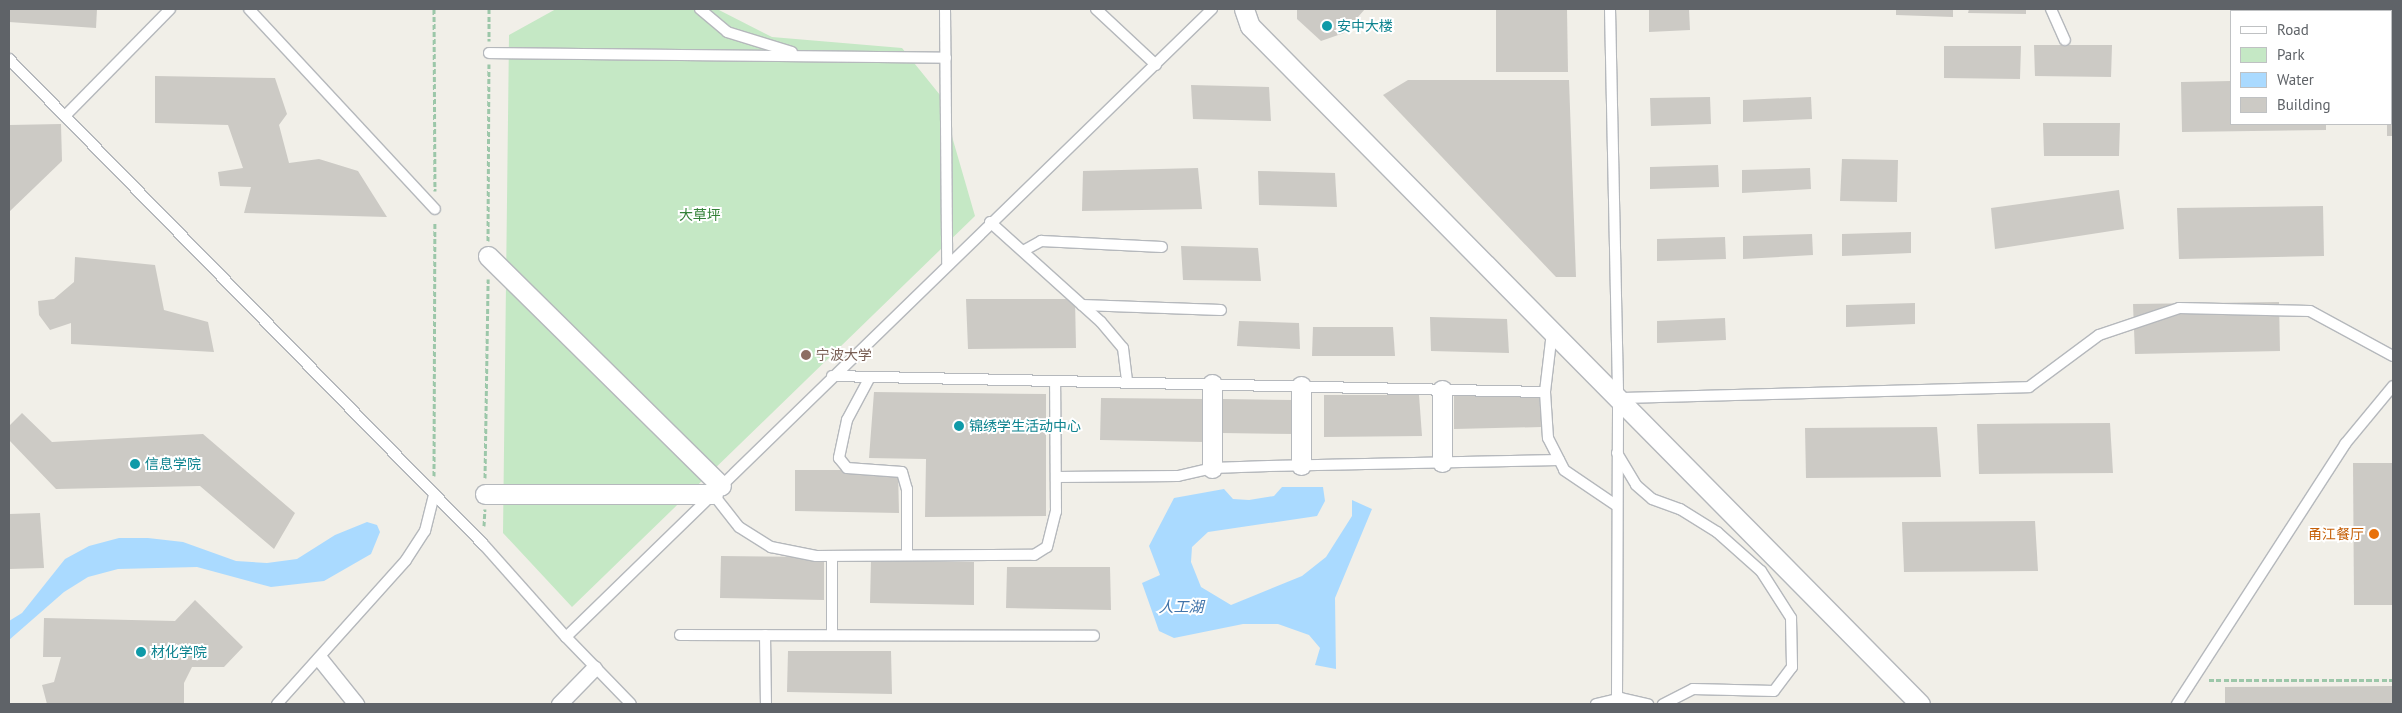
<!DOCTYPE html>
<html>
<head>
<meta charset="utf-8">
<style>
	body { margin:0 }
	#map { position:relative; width:2402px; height:713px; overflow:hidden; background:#f1efe8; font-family:"PT Sans","Noto Sans SC",sans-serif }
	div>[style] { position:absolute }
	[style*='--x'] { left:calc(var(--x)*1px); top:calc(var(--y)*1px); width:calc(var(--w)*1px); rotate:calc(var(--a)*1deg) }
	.green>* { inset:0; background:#c5e8c5 }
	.water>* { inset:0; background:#aadaff }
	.building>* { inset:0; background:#cccac5 }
	.path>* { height:3px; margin-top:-1.5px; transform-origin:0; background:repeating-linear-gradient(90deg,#9cc7a9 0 5px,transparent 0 7.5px) }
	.roads { filter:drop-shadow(1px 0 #b5b8bc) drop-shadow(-1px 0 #b5b8bc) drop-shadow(0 1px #b5b8bc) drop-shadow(0 -1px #b5b8bc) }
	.service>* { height:10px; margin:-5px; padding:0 5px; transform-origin:5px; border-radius:5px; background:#fff }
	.pedestrian>* { height:15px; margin:-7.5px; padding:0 7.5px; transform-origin:7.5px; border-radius:7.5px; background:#fff }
	.minor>* { height:19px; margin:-9.5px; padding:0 9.5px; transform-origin:9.5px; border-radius:9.5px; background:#fff }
	.dots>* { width:14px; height:14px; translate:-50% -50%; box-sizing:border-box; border:2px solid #fff; border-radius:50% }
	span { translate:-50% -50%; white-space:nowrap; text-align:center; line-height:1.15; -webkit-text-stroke:4px #fff; paint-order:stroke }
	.culture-label { font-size:14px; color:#0d838f }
	.left { translate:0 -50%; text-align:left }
	.park-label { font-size:14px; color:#348238 }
	.education-label { font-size:14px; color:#785e54 }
	.food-label { font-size:14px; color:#c56008 }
	.right { translate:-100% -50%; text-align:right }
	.water-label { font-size:15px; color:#4174aa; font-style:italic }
	.frame { position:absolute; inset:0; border:10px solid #5f6368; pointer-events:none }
	.legend { position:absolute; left:2230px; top:10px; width:162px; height:115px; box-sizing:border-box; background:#fff; border:1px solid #bfc1c3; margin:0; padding:6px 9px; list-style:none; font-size:15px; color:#5f6368 }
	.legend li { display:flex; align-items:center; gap:10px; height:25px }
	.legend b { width:25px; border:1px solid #bfc1c3 }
</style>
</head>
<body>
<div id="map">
	<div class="green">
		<div style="clip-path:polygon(556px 9px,717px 9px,772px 37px,902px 48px,940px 95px,975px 216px,572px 607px,503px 533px,509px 35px)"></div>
	</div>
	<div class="water">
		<div style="clip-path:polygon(1282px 487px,1323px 487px,1325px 501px,1317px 516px,1208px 532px,1192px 547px,1191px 562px,1201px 587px,1231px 605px,1302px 576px,1326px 557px,1352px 516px,1352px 500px,1372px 509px,1335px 598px,1336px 669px,1315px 665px,1320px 648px,1309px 635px,1278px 624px,1243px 624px,1174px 638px,1159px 631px,1142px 583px,1160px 575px,1149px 546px,1174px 498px,1224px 489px,1233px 499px,1249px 500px,1274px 496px)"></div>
		<div style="clip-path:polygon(367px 522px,377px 525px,380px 532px,371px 554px,324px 581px,271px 587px,197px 567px,118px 569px,88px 577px,64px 592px,9px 640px,9px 621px,22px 613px,65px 559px,89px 546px,119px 538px,148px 538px,183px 542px,236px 561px,267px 563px,297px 559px,335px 535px)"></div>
	</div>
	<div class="building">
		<div style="clip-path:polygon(9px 9px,97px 9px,96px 28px,9px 22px)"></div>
		<div style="clip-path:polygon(1297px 9px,1365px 9px,1344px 33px,1321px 41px,1297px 19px)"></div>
		<div style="clip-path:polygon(1496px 9px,1567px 9px,1568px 72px,1496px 72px)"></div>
		<div style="clip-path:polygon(1649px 9px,1689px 9px,1690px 30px,1649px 32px)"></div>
		<div style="clip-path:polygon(1896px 9px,1953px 9px,1953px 17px,1896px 15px)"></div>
		<div style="clip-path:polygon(1969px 9px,2026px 9px,2026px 14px,1968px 13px)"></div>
		<div style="clip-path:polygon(2034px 45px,2112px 45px,2111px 77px,2035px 76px)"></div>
		<div style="clip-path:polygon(1944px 46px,2021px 46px,2020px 79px,1944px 78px)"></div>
		<div style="clip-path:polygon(155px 76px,275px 78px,287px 114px,279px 125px,289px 163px,319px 159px,358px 171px,387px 217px,244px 213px,251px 187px,220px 186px,218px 172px,243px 168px,228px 125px,155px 123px)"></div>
		<div style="clip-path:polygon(1408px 80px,1569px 80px,1576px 277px,1556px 277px,1383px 95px)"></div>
		<div style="clip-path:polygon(2231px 81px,2231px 124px,2326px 124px,2326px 130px,2182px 132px,2181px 82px)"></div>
		<div style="clip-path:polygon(1191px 85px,1269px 87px,1271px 121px,1193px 119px)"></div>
		<div style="clip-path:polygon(2391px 86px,2393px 136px,2387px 136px,2387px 124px,2391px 124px)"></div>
		<div style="clip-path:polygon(1710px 97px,1711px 124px,1651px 126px,1650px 98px)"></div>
		<div style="clip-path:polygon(1811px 97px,1812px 119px,1743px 122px,1743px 100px)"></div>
		<div style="clip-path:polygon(2043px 123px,2120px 123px,2119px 156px,2044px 156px)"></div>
		<div style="clip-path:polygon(61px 124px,62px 161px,9px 212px,9px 125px)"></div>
		<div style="clip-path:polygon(1842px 159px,1898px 160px,1897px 202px,1840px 201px)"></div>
		<div style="clip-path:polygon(1718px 165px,1719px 187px,1650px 189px,1650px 167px)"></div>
		<div style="clip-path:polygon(1198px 168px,1202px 209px,1082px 211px,1083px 171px)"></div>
		<div style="clip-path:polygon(1810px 168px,1811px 189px,1742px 193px,1742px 170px)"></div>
		<div style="clip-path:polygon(1258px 171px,1335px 173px,1337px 207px,1259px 205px)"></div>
		<div style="clip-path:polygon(2119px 190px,2124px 229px,1995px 249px,1991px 208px)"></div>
		<div style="clip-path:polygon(2323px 206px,2324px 256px,2179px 259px,2177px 208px)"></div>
		<div style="clip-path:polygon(1911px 232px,1911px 253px,1842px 256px,1842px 234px)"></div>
		<div style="clip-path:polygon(1812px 234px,1813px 255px,1743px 259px,1743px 236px)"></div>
		<div style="clip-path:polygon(1725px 237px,1726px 259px,1657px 261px,1657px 239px)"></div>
		<div style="clip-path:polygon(1181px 246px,1258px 248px,1261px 281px,1183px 280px)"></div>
		<div style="clip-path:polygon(75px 257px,155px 265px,164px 310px,208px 322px,214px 352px,71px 344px,71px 323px,50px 330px,39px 315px,38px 301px,54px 299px,74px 282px)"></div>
		<div style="clip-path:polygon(966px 299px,1075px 299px,1076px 348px,968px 349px)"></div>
		<div style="clip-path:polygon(2279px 302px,2280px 351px,2135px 354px,2133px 304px)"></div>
		<div style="clip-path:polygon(1915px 303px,1915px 324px,1846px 327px,1846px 305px)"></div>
		<div style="clip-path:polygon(1430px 317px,1507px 319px,1509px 353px,1431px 351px)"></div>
		<div style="clip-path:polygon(1725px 318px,1726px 340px,1657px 343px,1657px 321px)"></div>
		<div style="clip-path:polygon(1239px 321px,1299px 323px,1300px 349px,1237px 346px)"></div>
		<div style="clip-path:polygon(1313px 327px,1393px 327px,1395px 356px,1312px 356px)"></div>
		<div style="clip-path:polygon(874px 392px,1046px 394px,1046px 516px,925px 517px,926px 459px,869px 458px)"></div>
		<div style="clip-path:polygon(1324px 395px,1419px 395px,1422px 436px,1324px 437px)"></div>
		<div style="clip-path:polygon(1454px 396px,1539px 396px,1542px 427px,1454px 429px)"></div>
		<div style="clip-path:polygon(1101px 398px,1204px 399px,1205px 442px,1100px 440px)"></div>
		<div style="clip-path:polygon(1222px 399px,1294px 400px,1295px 434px,1222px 433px)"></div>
		<div style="clip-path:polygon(22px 413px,52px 442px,203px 434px,295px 513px,274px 549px,200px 486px,56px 489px,9px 440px,9px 426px)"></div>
		<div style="clip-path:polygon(2110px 423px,2113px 473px,1979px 474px,1977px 424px)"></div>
		<div style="clip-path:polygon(1937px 427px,1941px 477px,1806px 478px,1805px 428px)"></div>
		<div style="clip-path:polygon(2353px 463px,2393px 463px,2393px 605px,2354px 605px)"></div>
		<div style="clip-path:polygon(795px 470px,898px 470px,899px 513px,795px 511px)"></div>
		<div style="clip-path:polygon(40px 513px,44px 568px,9px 569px,9px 514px)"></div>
		<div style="clip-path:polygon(2035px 521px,2038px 571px,1904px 572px,1902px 522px)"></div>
		<div style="clip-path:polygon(721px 556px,824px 557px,824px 600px,720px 598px)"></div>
		<div style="clip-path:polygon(871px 561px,974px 562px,974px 605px,870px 603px)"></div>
		<div style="clip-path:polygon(1007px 567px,1110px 567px,1111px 610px,1006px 608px)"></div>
		<div style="clip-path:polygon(195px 600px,243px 647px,224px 667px,192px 667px,184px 683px,184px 704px,47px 704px,42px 685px,54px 682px,61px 657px,43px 657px,44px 618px,175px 621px)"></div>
		<div style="clip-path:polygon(788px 651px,891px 651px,892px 694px,787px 692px)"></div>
		<div style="clip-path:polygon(2393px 686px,2393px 704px,2225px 704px,2225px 687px)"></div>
	</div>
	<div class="path">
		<div style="--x:434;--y:9;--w:182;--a:89.7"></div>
		<div style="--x:489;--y:9;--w:32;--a:90"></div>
		<div style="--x:488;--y:241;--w:177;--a:-89.7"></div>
		<div style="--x:434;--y:476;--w:254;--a:-89.8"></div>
		<div style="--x:485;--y:478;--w:199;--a:-89.1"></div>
		<div style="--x:484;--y:526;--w:17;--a:-87"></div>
		<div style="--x:2209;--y:680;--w:184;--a:0"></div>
	</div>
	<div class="roads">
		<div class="service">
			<div style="--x:249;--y:9;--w:273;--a:47.1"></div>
			<div style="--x:700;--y:9;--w:35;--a:40"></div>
			<div style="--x:727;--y:32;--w:68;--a:17.1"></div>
			<div style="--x:945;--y:9;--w:254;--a:89.5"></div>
			<div style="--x:1096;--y:9;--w:82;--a:43"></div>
			<div style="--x:1610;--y:9;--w:389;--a:88.8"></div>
			<div style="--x:1618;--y:398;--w:411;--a:-1.5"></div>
			<div style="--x:2029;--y:387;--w:87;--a:-36.6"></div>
			<div style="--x:2099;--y:335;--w:84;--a:-18.6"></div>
			<div style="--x:2179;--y:308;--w:131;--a:1.3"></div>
			<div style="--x:2310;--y:311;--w:94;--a:28.5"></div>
			<div style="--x:2051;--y:9;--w:34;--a:66"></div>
			<div style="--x:489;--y:53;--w:457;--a:0.6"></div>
			<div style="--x:9;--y:59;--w:680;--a:45.66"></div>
			<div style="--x:484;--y:545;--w:123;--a:48.3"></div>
			<div style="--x:566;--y:637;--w:901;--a:-44.19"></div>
			<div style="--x:65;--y:116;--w:150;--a:-45.5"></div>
			<div style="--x:990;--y:222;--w:149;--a:42"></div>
			<div style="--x:1101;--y:322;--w:34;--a:50"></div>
			<div style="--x:1123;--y:348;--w:35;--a:83"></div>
			<div style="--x:1023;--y:251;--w:21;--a:-29"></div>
			<div style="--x:1041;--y:241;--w:121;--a:2.8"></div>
			<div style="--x:1082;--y:305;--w:139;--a:2.1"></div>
			<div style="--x:1552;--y:332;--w:60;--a:96.7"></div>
			<div style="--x:1545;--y:392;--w:46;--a:86.3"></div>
			<div style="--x:1548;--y:438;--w:36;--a:63"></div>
			<div style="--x:1564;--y:470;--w:64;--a:34.2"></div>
			<div style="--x:832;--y:376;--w:713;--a:1.29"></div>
			<div style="--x:870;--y:377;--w:49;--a:118.1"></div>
			<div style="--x:847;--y:420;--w:39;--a:102"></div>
			<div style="--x:839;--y:458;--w:13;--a:51"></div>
			<div style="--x:847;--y:468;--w:55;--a:4.2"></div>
			<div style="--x:902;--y:472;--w:18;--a:74"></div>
			<div style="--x:907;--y:489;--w:64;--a:90"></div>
			<div style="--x:1617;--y:453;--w:37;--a:59"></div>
			<div style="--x:1636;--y:485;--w:21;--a:41"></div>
			<div style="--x:1652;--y:499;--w:30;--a:20"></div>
			<div style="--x:1680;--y:509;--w:44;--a:31.9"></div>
			<div style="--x:1717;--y:532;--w:59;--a:41.6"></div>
			<div style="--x:1761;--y:571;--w:56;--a:57.4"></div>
			<div style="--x:1791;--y:618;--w:49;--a:88.8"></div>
			<div style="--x:1792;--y:667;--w:30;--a:127"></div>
			<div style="--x:1774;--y:691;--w:81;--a:-178.6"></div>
			<div style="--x:1693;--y:689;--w:34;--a:153"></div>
			<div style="--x:1056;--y:477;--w:122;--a:-0.5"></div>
			<div style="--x:1178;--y:476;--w:35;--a:-13"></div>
			<div style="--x:1212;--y:468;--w:57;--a:-2"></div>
			<div style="--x:1269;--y:466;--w:290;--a:-1.2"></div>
			<div style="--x:713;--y:494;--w:42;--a:51.8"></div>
			<div style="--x:739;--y:527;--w:38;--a:32"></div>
			<div style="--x:771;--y:547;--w:46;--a:11.3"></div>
			<div style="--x:816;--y:556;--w:218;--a:-0.3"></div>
			<div style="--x:1034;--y:555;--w:15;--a:-32"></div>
			<div style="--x:1047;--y:547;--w:36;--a:-76"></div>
			<div style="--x:1056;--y:512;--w:131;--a:-90.4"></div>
			<div style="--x:832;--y:556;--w:79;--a:90"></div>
			<div style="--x:680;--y:635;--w:414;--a:0.1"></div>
			<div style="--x:765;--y:635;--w:69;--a:89.2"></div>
			<div style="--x:566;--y:637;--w:93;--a:45.9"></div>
			<div style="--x:1617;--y:698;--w:299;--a:-89.8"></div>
			<div style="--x:277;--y:704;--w:193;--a:-48.1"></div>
			<div style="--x:406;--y:560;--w:35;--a:-57"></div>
			<div style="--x:425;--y:531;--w:37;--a:-76"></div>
			<div style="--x:1596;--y:704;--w:26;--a:-13"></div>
			<div style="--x:1621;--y:698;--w:28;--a:13"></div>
			<div style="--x:2177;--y:704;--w:310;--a:-57.1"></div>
			<div style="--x:2345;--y:444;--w:75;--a:-50.4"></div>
		</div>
		<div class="pedestrian">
			<div style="--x:320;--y:659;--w:58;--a:51.3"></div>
			<div style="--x:559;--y:704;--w:50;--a:-45.8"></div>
		</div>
		<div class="minor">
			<div style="--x:1244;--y:9;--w:18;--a:71"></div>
			<div style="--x:1250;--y:26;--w:953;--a:45.34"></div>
			<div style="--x:488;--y:256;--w:327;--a:44.6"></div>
			<div style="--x:1301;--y:386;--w:79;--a:90"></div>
			<div style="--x:1442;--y:390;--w:72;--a:90"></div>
			<div style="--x:1212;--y:468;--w:84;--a:-90"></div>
			<div style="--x:485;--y:494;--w:228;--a:0"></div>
		</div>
	</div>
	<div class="dots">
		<div style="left:1327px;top:26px;background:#0f9aa8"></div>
		<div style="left:806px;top:355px;background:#8d6e63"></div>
		<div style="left:959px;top:426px;background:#0f9aa8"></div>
		<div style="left:135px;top:464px;background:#0f9aa8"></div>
		<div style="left:2374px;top:534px;background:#e8710a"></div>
		<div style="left:141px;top:652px;background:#0f9aa8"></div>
	</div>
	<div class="culture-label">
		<span class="left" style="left:1337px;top:26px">安中大楼</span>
		<span class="left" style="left:969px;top:426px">锦绣学生活动中心</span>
		<span class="left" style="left:145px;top:464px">信息学院</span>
		<span class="left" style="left:151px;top:652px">材化学院</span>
	</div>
	<div class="park-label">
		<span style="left:700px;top:215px">大草坪</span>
	</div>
	<div class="education-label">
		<span class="left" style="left:816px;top:355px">宁波大学</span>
	</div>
	<div class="food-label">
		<span class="right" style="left:2364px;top:534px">甬江餐厅</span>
	</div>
	<div class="water-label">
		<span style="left:1181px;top:607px">人工湖</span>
	</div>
	<div class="frame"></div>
	<ul class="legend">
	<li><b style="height:6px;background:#fff"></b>Road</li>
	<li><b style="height:14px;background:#c5e8c5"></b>Park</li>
	<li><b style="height:14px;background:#aadaff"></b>Water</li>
	<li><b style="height:14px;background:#cccac5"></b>Building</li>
	</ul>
</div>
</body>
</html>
